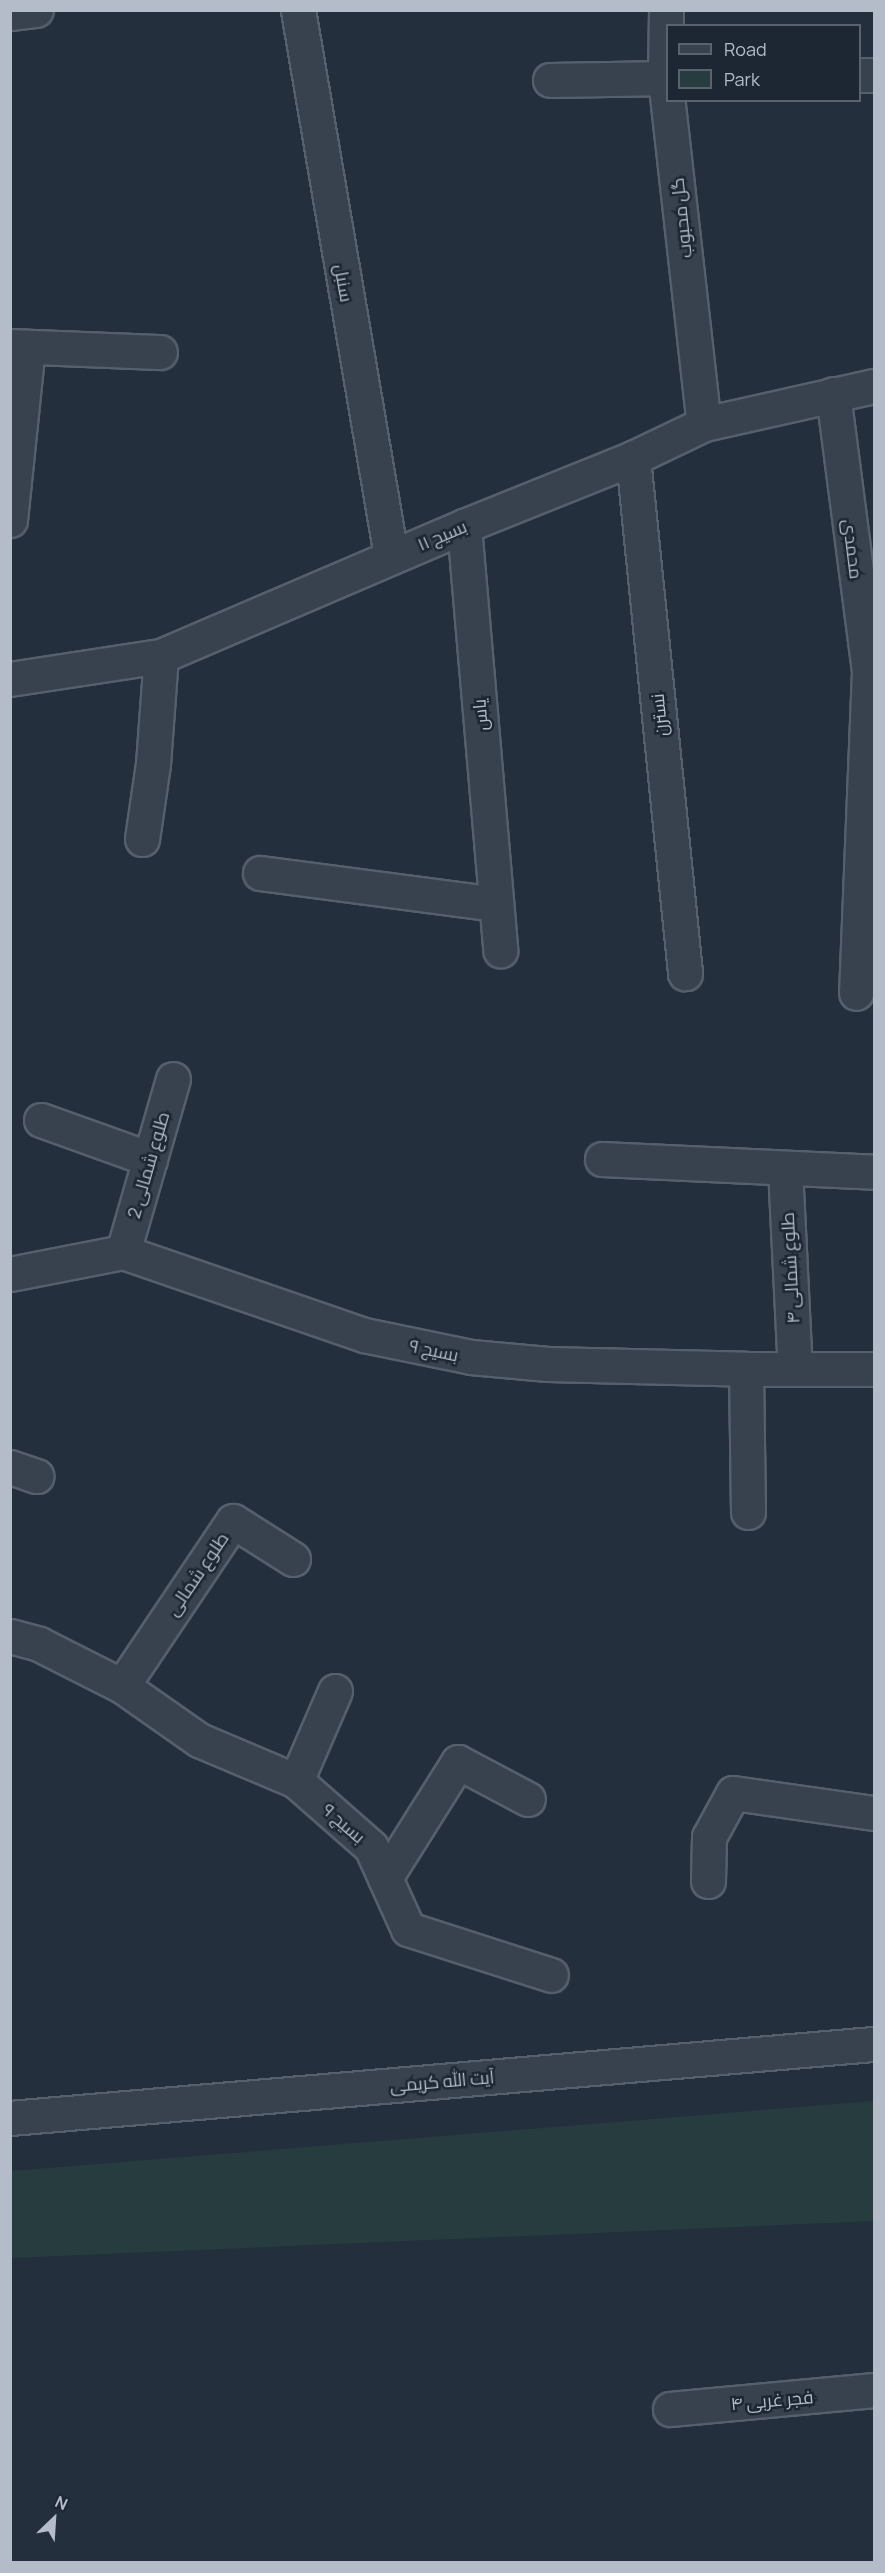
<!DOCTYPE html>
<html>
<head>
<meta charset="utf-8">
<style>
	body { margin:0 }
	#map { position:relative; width:885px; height:2573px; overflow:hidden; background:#242f3e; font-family:Manrope,Cairo,sans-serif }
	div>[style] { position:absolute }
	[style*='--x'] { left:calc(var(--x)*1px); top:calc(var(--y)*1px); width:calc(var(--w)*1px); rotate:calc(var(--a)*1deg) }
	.green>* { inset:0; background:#263c3f }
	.roads { filter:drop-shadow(2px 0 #565f6c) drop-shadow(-2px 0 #565f6c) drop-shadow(0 2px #565f6c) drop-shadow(0 -2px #565f6c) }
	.street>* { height:33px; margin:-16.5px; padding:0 16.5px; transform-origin:16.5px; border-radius:16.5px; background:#38414e }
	span { translate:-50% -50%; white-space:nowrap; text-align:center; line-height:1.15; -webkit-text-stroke:5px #1d2633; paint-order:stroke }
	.street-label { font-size:18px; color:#b4bcc9 }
	.frame { position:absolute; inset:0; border:12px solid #b4bcc9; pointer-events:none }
	.legend { position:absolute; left:666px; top:24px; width:195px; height:78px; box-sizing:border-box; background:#1d2633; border:2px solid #59626f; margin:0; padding:8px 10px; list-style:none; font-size:18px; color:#b4bcc9 }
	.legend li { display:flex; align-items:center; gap:12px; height:30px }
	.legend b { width:30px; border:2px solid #59626f }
	.north { position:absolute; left:24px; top:2489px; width:60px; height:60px; -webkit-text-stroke:4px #1d2633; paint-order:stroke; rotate:25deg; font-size:16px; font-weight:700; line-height:24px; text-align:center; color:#b4bcc9 }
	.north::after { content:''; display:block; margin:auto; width:21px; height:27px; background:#b4bcc9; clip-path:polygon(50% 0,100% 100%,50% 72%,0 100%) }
</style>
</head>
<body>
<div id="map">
	<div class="green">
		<div style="clip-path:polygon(874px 2101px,874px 2221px,11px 2258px,11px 2171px)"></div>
	</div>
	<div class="roads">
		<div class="street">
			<div style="--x:298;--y:10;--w:554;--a:80.33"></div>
			<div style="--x:666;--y:10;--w:68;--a:90.8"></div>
			<div style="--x:665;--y:78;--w:348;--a:83.6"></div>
			<div style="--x:10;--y:13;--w:26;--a:-7"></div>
			<div style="--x:860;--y:75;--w:14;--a:0"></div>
			<div style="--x:550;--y:80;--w:118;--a:-1"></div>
			<div style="--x:10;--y:346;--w:150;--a:2.3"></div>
			<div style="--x:833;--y:394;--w:279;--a:82.6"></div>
			<div style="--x:869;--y:671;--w:322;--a:92.3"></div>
			<div style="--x:633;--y:458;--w:518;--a:84.23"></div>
			<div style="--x:10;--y:520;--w:174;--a:-84.1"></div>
			<div style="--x:464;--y:526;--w:426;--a:85.1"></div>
			<div style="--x:10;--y:679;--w:153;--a:-8.7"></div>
			<div style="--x:161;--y:656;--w:330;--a:-23.2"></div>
			<div style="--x:464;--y:526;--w:182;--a:-21.9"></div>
			<div style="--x:633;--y:458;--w:79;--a:-25.6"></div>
			<div style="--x:704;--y:424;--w:174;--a:-12.6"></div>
			<div style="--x:142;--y:839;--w:76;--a:-81.7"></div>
			<div style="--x:153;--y:764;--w:108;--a:-85.8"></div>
			<div style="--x:260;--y:873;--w:238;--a:7.5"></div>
			<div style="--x:41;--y:1120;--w:116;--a:19.7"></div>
			<div style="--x:602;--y:1159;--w:272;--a:2.7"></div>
			<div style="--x:785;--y:1168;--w:201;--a:87.2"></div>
			<div style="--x:123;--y:1252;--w:180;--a:-73.9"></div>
			<div style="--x:10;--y:1274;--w:115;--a:-11"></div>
			<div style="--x:123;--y:1252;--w:255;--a:19"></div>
			<div style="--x:364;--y:1335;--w:109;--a:11.6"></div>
			<div style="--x:471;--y:1357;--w:77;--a:5.2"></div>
			<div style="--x:548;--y:1364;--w:198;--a:1.4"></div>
			<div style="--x:746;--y:1369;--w:128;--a:0"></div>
			<div style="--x:746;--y:1369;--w:143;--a:89.2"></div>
			<div style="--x:10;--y:1467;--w:28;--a:19"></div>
			<div style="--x:10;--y:1636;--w:30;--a:15"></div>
			<div style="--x:39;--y:1644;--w:93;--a:26.8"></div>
			<div style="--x:122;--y:1686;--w:94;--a:35"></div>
			<div style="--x:199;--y:1740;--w:105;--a:22.9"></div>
			<div style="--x:296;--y:1781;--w:100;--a:41.3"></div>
			<div style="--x:371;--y:1847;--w:90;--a:65.7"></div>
			<div style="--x:408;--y:1929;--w:150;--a:17.8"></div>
			<div style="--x:122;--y:1686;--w:199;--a:-56.1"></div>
			<div style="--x:233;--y:1521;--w:71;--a:32.3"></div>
			<div style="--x:296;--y:1781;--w:98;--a:-66.6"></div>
			<div style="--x:385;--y:1878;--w:137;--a:-57.8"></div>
			<div style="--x:458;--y:1762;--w:79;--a:27.9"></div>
			<div style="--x:708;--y:1881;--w:44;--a:-88.7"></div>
			<div style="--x:709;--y:1837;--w:50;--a:-61.4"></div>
			<div style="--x:733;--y:1793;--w:142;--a:8.1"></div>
			<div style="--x:10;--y:2118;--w:867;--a:-4.9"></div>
			<div style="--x:670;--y:2409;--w:205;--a:-5.3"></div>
		</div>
	</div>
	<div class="street-label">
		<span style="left:681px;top:218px;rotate:-96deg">گل محبوب</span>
		<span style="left:344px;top:283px;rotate:80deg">سنبل</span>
		<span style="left:442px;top:535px;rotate:-23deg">بسیج ۱۱</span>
		<span style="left:853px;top:549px;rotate:83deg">محمدی</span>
		<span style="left:480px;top:715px;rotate:-95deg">یاس</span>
		<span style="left:659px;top:715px;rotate:-96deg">نسترن</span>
		<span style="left:148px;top:1165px;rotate:-74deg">طلوع شمالی 2</span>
		<span style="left:790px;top:1268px;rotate:-93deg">طلوع شمالی ۴</span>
		<span style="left:434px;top:1350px;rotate:12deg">بسیج ۹</span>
		<span style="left:197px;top:1574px;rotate:-56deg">طلوع شمالی</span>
		<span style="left:344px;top:1823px;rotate:41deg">بسیج ۹</span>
		<span style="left:442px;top:2081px;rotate:-5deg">آیت الله کریمی</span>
		<span style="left:772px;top:2400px;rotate:-5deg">فجر غربی ۴</span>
	</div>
	<div class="frame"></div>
	<ul class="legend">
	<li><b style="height:8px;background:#38414e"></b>Road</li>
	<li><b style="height:16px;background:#263c3f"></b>Park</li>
	</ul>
	<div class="north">N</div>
</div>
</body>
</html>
